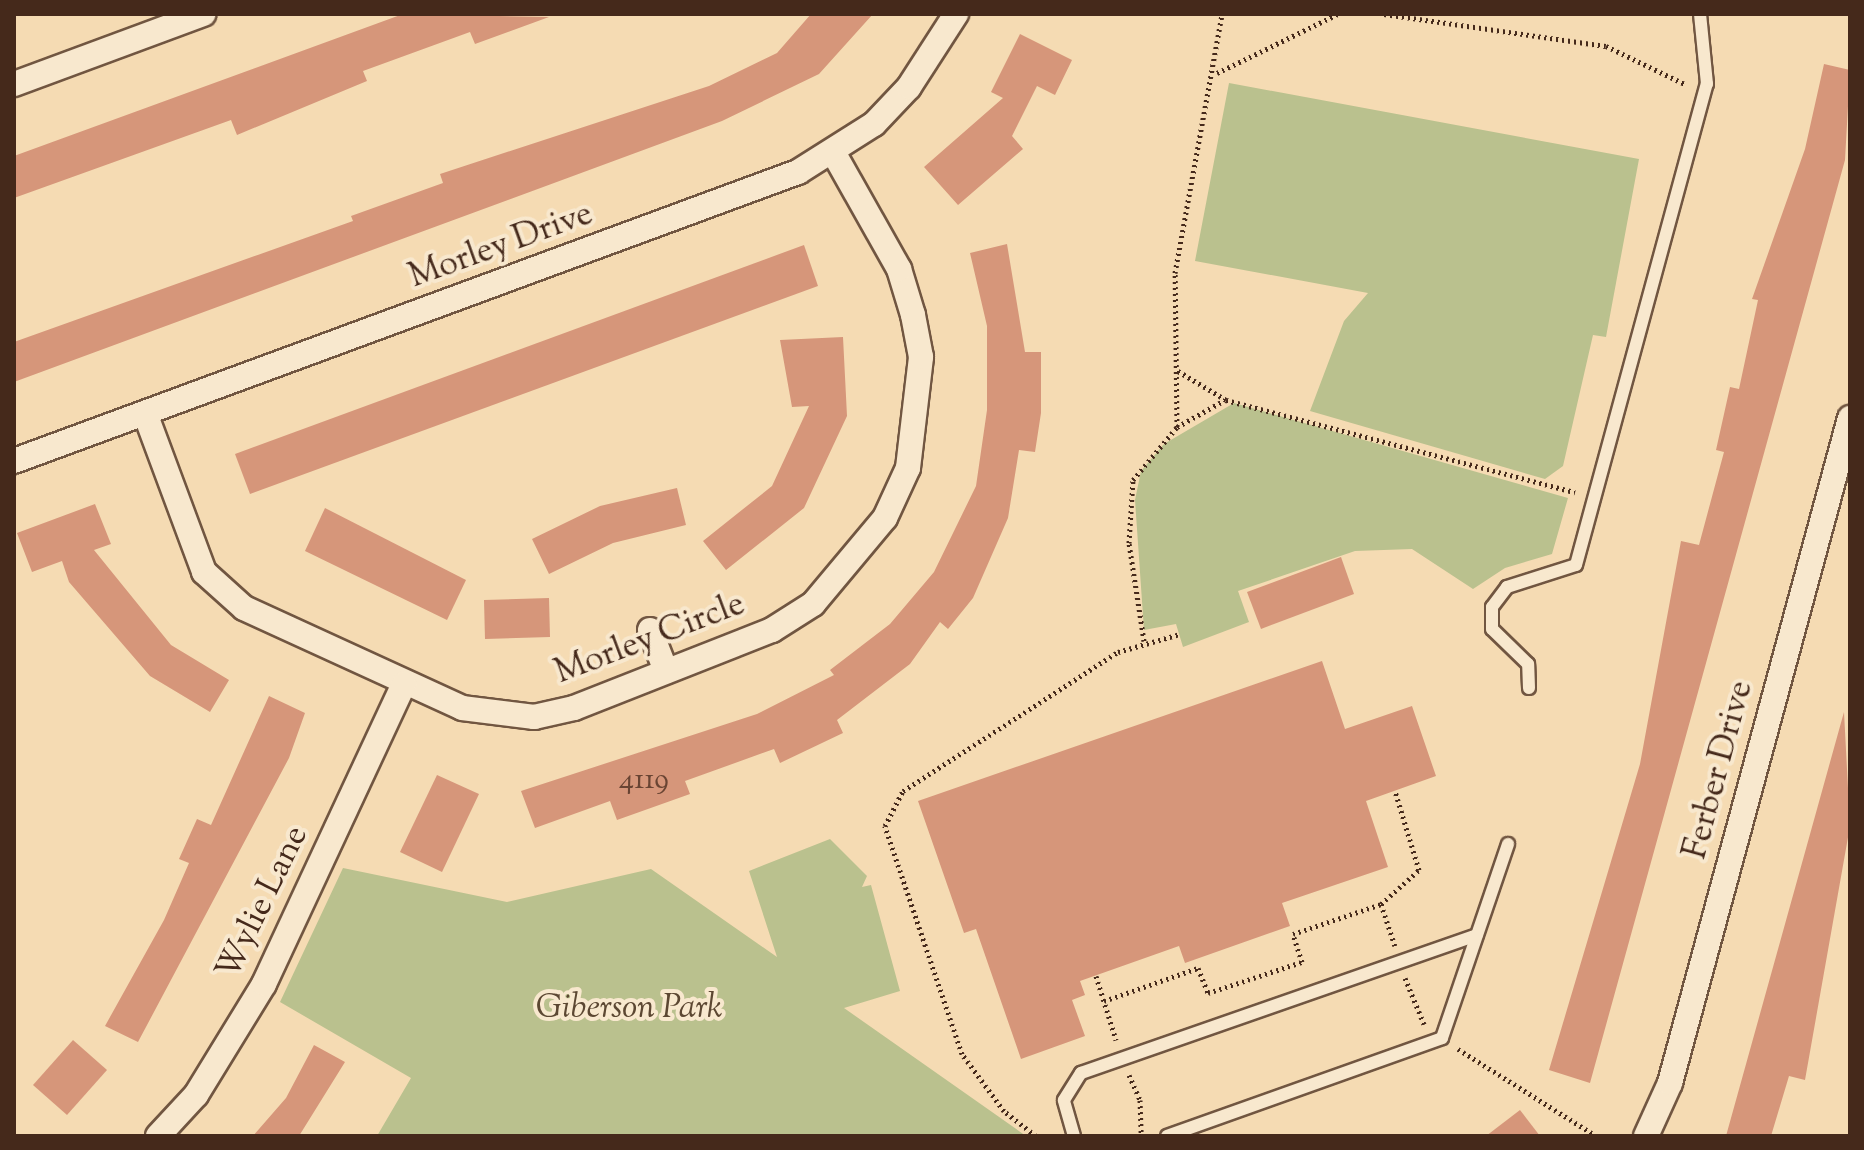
<!DOCTYPE html>
<html>
<head>
<meta charset="utf-8">
<style>
	body { margin:0 }
	#map { position:relative; width:1864px; height:1150px; overflow:hidden; background:#f5dbb3; font-family:"Sorts Mill Goudy",serif }
	div>[style] { position:absolute }
	[style*='--x'] { left:calc(var(--x)*1px); top:calc(var(--y)*1px); width:calc(var(--w)*1px); rotate:calc(var(--a)*1deg) }
	.green>* { inset:0; background:#bac18e }
	.building>* { inset:0; background:#d6967a }
	.path>* { height:5px; margin-top:-2.5px; transform-origin:0; background:repeating-linear-gradient(90deg,#45291b 0 2px,transparent 0 6px) }
	.roads { filter:drop-shadow(2px 0 #715641) drop-shadow(-2px 0 #715641) drop-shadow(0 2px #715641) drop-shadow(0 -2px #715641) }
	.lane>* { height:12px; margin:-6px; padding:0 6px; transform-origin:6px; border-radius:6px; background:#f8e8ce }
	.street>* { height:24px; margin:-12px; padding:0 12px; transform-origin:12px; border-radius:12px; background:#f8e8ce }
	span { translate:-50% -50%; white-space:nowrap; text-align:center; line-height:1.15; -webkit-text-stroke:8px #f8e8ce; paint-order:stroke }
	.number-label { font-size:30px; color:#694433 }
	.number-label span { -webkit-text-stroke-width:0 }
	.street-label { font-size:34px; color:#45291b }
	.park-label { font-size:34px; color:#5c4732; font-style:italic }
	.frame { position:absolute; inset:0; border:16px solid #45291b; pointer-events:none }
</style>
</head>
<body>
<div id="map">
	<div class="green">
		<div style="clip-path:polygon(1229px 83px,1639px 159px,1606px 337px,1593px 335px,1563px 466px,1545px 479px,1310px 411px,1344px 321px,1368px 293px,1195px 261px)"></div>
		<div style="clip-path:polygon(1234px 403px,1568px 498px,1552px 554px,1505px 568px,1473px 589px,1412px 549px,1355px 551px,1238px 591px,1249px 622px,1183px 647px,1176px 624px,1144px 630px,1135px 500px,1141px 471px,1164px 444px)"></div>
		<div style="clip-path:polygon(830px 839px,867px 876px,862px 887px,871px 885px,900px 991px,844px 1008px,1026px 1136px,377px 1136px,411px 1078px,280px 1002px,343px 868px,507px 902px,651px 869px,777px 957px,749px 871px)"></div>
	</div>
	<div class="building">
		<div style="clip-path:polygon(403px 14px,549px 17px,475px 44px,470px 32px,363px 71px,367px 81px,237px 135px,231px 120px,14px 198px,14px 156px)"></div>
		<div style="clip-path:polygon(811px 14px,873px 14px,819px 74px,722px 121px,14px 382px,14px 342px,353px 221px,351px 216px,443px 183px,440px 174px,709px 86px,777px 53px)"></div>
		<div style="clip-path:polygon(1020px 34px,1072px 60px,1055px 95px,1037px 86px,1012px 136px,1023px 149px,958px 205px,924px 167px,1003px 98px,991px 92px)"></div>
		<div style="clip-path:polygon(1824px 64px,1850px 70px,1845px 160px,1590px 1083px,1549px 1070px,1640px 764px,1681px 541px,1699px 545px,1724px 452px,1716px 450px,1730px 387px,1739px 389px,1758px 300px,1752px 299px,1805px 149px)"></div>
		<div style="clip-path:polygon(1007px 244px,1025px 352px,1041px 352px,1041px 413px,1035px 452px,1019px 450px,1008px 518px,973px 598px,948px 629px,940px 622px,910px 664px,837px 720px,843px 733px,780px 763px,774px 749px,685px 781px,690px 794px,617px 820px,610px 801px,535px 828px,521px 791px,757px 714px,834px 675px,830px 670px,890px 624px,934px 572px,976px 486px,987px 410px,987px 326px,970px 253px)"></div>
		<div style="clip-path:polygon(804px 245px,818px 286px,250px 494px,235px 454px)"></div>
		<div style="clip-path:polygon(843px 337px,847px 416px,804px 508px,726px 570px,703px 541px,772px 486px,809px 406px,792px 407px,780px 340px)"></div>
		<div style="clip-path:polygon(677px 488px,686px 525px,613px 543px,549px 574px,532px 539px,600px 506px)"></div>
		<div style="clip-path:polygon(95px 504px,111px 544px,94px 550px,171px 645px,229px 680px,210px 712px,150px 676px,69px 582px,62px 561px,32px 572px,17px 533px)"></div>
		<div style="clip-path:polygon(325px 508px,466px 580px,447px 620px,305px 551px)"></div>
		<div style="clip-path:polygon(1341px 557px,1354px 594px,1261px 629px,1247px 592px)"></div>
		<div style="clip-path:polygon(549px 598px,550px 637px,485px 639px,484px 600px)"></div>
		<div style="clip-path:polygon(1322px 661px,1345px 729px,1412px 706px,1436px 776px,1366px 801px,1388px 867px,1282px 903px,1290px 926px,1185px 963px,1179px 946px,1080px 981px,1085px 995px,1072px 1000px,1085px 1036px,1021px 1059px,976px 929px,964px 933px,918px 801px)"></div>
		<div style="clip-path:polygon(269px 696px,305px 713px,289px 758px,138px 1042px,105px 1026px,164px 920px,189px 863px,179px 859px,197px 819px,211px 825px)"></div>
		<div style="clip-path:polygon(1844px 712px,1850px 826px,1805px 1080px,1789px 1076px,1771px 1136px,1726px 1136px)"></div>
		<div style="clip-path:polygon(437px 775px,479px 794px,442px 872px,400px 852px)"></div>
		<div style="clip-path:polygon(73px 1040px,107px 1070px,67px 1115px,33px 1085px)"></div>
		<div style="clip-path:polygon(314px 1045px,345px 1062px,299px 1136px,253px 1136px,286px 1098px)"></div>
		<div style="clip-path:polygon(1520px 1110px,1540px 1136px,1486px 1136px)"></div>
	</div>
	<div class="path">
		<div style="--x:1384;--y:14;--w:224;--a:8.2"></div>
		<div style="--x:1606;--y:46;--w:88;--a:25.7"></div>
		<div style="--x:1217;--y:73;--w:135;--a:-26"></div>
		<div style="--x:1178;--y:371;--w:56;--a:31.1"></div>
		<div style="--x:1226;--y:400;--w:361;--a:14.8"></div>
		<div style="--x:1177;--y:427;--w:154;--a:-90.7"></div>
		<div style="--x:1175;--y:273;--w:263;--a:-79.7"></div>
		<div style="--x:1144;--y:641;--w:99;--a:-98.7"></div>
		<div style="--x:1129;--y:543;--w:63;--a:-86.4"></div>
		<div style="--x:1133;--y:480;--w:69;--a:-50.3"></div>
		<div style="--x:1177;--y:427;--w:55;--a:-29.4"></div>
		<div style="--x:1381;--y:904;--w:44;--a:71.6"></div>
		<div style="--x:1096;--y:976;--w:67;--a:72.6"></div>
		<div style="--x:1405;--y:978;--w:50;--a:67.6"></div>
		<div style="--x:1104;--y:1001;--w:100;--a:-19.3"></div>
		<div style="--x:1198;--y:968;--w:27;--a:68"></div>
		<div style="--x:1208;--y:993;--w:99;--a:-18.3"></div>
		<div style="--x:1302;--y:962;--w:29;--a:-108"></div>
		<div style="--x:1293;--y:934;--w:93;--a:-18.8"></div>
		<div style="--x:1381;--y:904;--w:51;--a:-41.8"></div>
		<div style="--x:1419;--y:870;--w:83;--a:-106.9"></div>
		<div style="--x:1458;--y:1049;--w:163;--a:32.2"></div>
		<div style="--x:1129;--y:1075;--w:27;--a:66"></div>
		<div style="--x:1140;--y:1100;--w:36;--a:88"></div>
		<div style="--x:1036;--y:1136;--w:41;--a:-142"></div>
		<div style="--x:1004;--y:1111;--w:71;--a:-126.4"></div>
		<div style="--x:962;--y:1054;--w:241;--a:-108.7"></div>
		<div style="--x:885;--y:826;--w:39;--a:-63"></div>
		<div style="--x:903;--y:791;--w:256;--a:-32.9"></div>
		<div style="--x:1118;--y:652;--w:65;--a:-16.2"></div>
	</div>
	<div class="roads">
		<div class="lane">
			<div style="--x:1529;--y:688;--w:24;--a:-92"></div>
			<div style="--x:1528;--y:664;--w:50;--a:-135.8"></div>
			<div style="--x:1492;--y:629;--w:22;--a:-90"></div>
			<div style="--x:1492;--y:607;--w:25;--a:-53"></div>
			<div style="--x:1507;--y:587;--w:72;--a:-17.7"></div>
			<div style="--x:1576;--y:565;--w:499;--a:-74.8"></div>
			<div style="--x:1707;--y:84;--w:70;--a:-95.7"></div>
			<div style="--x:1074;--y:1136;--w:37;--a:-106"></div>
			<div style="--x:1064;--y:1100;--w:32;--a:-58"></div>
			<div style="--x:1081;--y:1073;--w:419;--a:-19.2"></div>
			<div style="--x:1167;--y:1136;--w:292;--a:-19.6"></div>
			<div style="--x:1442;--y:1038;--w:205;--a:-71.2"></div>
		</div>
		<div class="street">
			<div style="--x:14;--y:84;--w:202;--a:-20.3"></div>
			<div style="--x:145;--y:413;--w:170;--a:69.6"></div>
			<div style="--x:204;--y:572;--w:54;--a:42"></div>
			<div style="--x:244;--y:608;--w:240;--a:24.6"></div>
			<div style="--x:462;--y:708;--w:73;--a:7.1"></div>
			<div style="--x:534;--y:717;--w:41;--a:-12.7"></div>
			<div style="--x:574;--y:708;--w:213;--a:-21.5"></div>
			<div style="--x:772;--y:630;--w:49;--a:-32.4"></div>
			<div style="--x:813;--y:604;--w:112;--a:-50.1"></div>
			<div style="--x:885;--y:518;--w:55;--a:-65.3"></div>
			<div style="--x:908;--y:468;--w:112;--a:-83.3"></div>
			<div style="--x:921;--y:357;--w:43;--a:-100.8"></div>
			<div style="--x:913;--y:315;--w:48;--a:-106.9"></div>
			<div style="--x:899;--y:269;--w:134;--a:-119.4"></div>
			<div style="--x:14;--y:461;--w:836;--a:-20.24"></div>
			<div style="--x:798;--y:172;--w:90;--a:-32.3"></div>
			<div style="--x:874;--y:124;--w:51;--a:-46.6"></div>
			<div style="--x:909;--y:87;--w:87;--a:-57.2"></div>
			<div style="--x:650;--y:630;--w:44;--a:68.7"></div>
			<div style="--x:158;--y:1136;--w:56;--a:-47.2"></div>
			<div style="--x:196;--y:1095;--w:130;--a:-58.5"></div>
			<div style="--x:264;--y:984;--w:331;--a:-65"></div>
			<div style="--x:1646;--y:1136;--w:58;--a:-65.6"></div>
			<div style="--x:1670;--y:1083;--w:689;--a:-74.85"></div>
		</div>
	</div>
	<div class="number-label">
		<span style="left:644px;top:781px">4119</span>
	</div>
	<div class="street-label">
		<span style="left:501px;top:246px;rotate:-20deg">Morley Drive</span>
		<span style="left:650px;top:639px;rotate:-21deg">Morley Circle</span>
		<span style="left:1719px;top:770px;rotate:-75deg">Ferber Drive</span>
		<span style="left:263px;top:903px;rotate:-64deg">Wylie Lane</span>
	</div>
	<div class="park-label">
		<span style="left:629px;top:1009px">Giberson Park</span>
	</div>
	<div class="frame"></div>
</div>
</body>
</html>
